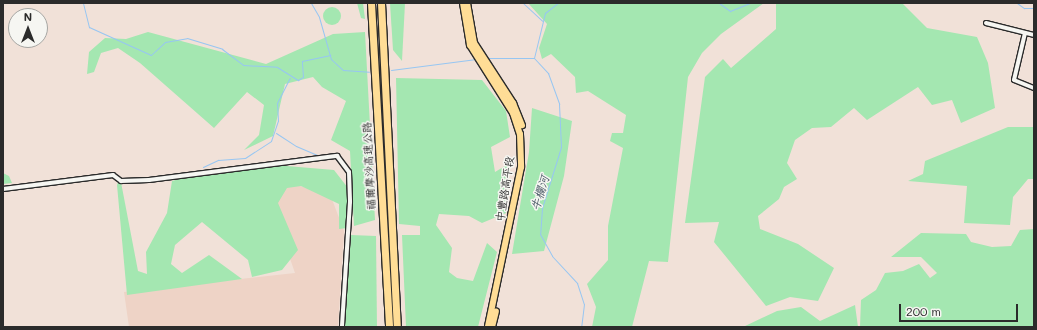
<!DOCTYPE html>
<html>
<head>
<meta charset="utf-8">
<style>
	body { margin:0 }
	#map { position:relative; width:1037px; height:330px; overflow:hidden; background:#f1e1d8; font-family:Mali,"LXGW WenKai TC",sans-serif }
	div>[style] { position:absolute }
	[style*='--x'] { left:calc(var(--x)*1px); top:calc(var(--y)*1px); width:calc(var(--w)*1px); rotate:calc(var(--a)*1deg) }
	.built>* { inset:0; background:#eed3c6 }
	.green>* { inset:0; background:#a4e7b1 }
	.round { border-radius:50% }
	.stream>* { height:1px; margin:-0.5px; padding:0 0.5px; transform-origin:0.5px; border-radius:0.5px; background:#97c6f2 }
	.roads { filter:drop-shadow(1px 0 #2b2b2b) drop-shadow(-1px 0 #2b2b2b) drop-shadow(0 1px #2b2b2b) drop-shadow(0 -1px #2b2b2b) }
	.minor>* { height:4px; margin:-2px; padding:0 2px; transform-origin:2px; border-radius:2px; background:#f6f6f2 }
	.primary>* { height:6px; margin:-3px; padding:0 3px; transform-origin:3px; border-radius:3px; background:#ffdd96 }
	.motorway>* { height:7px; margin:-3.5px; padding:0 3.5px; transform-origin:3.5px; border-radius:3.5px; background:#ffdd96 }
	span { translate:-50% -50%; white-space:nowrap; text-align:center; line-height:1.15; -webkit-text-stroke:3px #f6f6f2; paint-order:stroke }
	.street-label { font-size:11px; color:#2b2b2b }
	.water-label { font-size:12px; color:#4b5a67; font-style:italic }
	.frame { position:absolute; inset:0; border:4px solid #2b2b2b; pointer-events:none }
	.north { position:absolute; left:8px; top:8px; width:40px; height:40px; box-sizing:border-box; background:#f6f6f2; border:1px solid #a5a5a2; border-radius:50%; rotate:0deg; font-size:11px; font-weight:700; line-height:16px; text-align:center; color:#2b2b2b }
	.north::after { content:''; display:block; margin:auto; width:14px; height:18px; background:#2b2b2b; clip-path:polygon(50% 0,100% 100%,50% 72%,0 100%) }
	.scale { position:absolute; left:899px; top:304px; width:119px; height:18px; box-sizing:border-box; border:2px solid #2b2b2b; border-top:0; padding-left:5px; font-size:12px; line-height:14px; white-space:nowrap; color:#2b2b2b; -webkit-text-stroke:3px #f6f6f2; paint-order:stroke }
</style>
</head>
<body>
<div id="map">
	<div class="built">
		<div style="clip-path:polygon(289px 183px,330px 194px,344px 231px,338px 327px,129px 327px,124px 292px,295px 273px,271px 204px)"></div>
	</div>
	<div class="green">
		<div style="clip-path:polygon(357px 3px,363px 3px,365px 19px,361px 18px)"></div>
		<div style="clip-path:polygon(390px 3px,405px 3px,402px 61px,393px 50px)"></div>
		<div style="clip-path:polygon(528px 3px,764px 3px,721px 34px,702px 53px,688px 77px,668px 262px,649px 261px,632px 327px,592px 327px,596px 307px,587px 284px,608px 260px,608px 226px,623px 148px,610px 141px,612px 133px,623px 133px,626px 115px,588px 91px,576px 93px,575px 77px,551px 54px,542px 59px,539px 48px,547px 24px)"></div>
		<div style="clip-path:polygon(776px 3px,902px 3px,927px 28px,977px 37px,988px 63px,995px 108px,961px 123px,952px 100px,932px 105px,918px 87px,867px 120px,854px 108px,831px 127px,812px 128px,795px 140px,787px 163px,797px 179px,784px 187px,779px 199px,758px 216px,760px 229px,798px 244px,834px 268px,818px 301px,790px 297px,766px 306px,714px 242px,719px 222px,685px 223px,705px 77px,723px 59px,731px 68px,776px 29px)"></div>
		<div class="round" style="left:323px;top:7px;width:18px;height:18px"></div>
		<div style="clip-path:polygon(148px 32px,266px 64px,333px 34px,365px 32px,375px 220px,354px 226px,350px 151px,331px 140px,346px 101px,322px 87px,313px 77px,285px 84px,273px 136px,244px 150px,259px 135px,264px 105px,247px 92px,214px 128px,140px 63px,118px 48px,101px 53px,94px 72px,87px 74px,89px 52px,105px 38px,126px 39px)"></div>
		<div style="clip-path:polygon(396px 78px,482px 80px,506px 111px,510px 137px,491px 147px,495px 172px,510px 163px,506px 213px,482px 223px,469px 216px,439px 214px,436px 225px,452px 248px,449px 272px,457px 278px,473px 281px,487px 243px,497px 252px,478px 327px,406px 327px,402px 235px,420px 235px,420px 226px,399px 224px)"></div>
		<div style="clip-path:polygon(532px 108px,572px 121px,564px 176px,544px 251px,512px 254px,529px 152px)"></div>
		<div style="clip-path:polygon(1008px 127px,1034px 127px,1034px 179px,1028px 179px,1013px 197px,1010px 225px,964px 223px,967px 186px,908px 181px,923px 174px,925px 161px)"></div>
		<div style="clip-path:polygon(275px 165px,334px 170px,348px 188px,347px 228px,339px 229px,339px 204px,301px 186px,287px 188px,278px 203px,298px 250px,282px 270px,252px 277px,248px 260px,202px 222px,175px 245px,171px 264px,182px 273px,209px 255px,242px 279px,127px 295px,117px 185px,120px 177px,138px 271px,147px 274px,146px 252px,167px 213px,172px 181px,196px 174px)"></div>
		<div style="clip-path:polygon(3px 173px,9px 176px,12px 183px,3px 184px)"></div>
		<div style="clip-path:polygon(1034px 229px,1034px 327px,860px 327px,861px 300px,876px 290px,885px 273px,903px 271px,919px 264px,930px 278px,937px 273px,921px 257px,891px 257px,921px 233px,966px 234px,971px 242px,992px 247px,1011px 246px,1020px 230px)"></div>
		<div style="clip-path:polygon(351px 235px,376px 236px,377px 327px,344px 327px)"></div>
		<div style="clip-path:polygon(855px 305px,858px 327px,743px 327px,777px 311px,801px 307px,820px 321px)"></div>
	</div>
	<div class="stream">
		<div style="--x:83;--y:3;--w:25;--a:76"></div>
		<div style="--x:89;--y:27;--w:68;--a:24.3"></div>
		<div style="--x:151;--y:55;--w:19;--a:-43"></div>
		<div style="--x:165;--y:42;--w:22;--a:-10"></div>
		<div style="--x:187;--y:38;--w:37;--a:17"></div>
		<div style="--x:222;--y:49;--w:26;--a:37"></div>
		<div style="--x:243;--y:65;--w:34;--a:3"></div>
		<div style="--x:277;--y:67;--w:25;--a:32"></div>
		<div style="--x:298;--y:80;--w:6;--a:-31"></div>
		<div style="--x:303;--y:77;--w:16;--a:-94"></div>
		<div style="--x:302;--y:61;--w:29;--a:-12"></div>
		<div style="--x:311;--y:3;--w:16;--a:60"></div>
		<div style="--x:319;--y:17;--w:44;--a:74.1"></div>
		<div style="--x:331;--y:59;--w:16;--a:43"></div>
		<div style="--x:343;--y:70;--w:26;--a:4"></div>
		<div style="--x:523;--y:3;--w:26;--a:43"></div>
		<div style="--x:719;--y:3;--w:14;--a:36"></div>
		<div style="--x:730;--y:11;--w:22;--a:-22"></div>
		<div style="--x:1017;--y:3;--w:9;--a:36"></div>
		<div style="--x:1024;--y:8;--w:10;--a:0"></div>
		<div style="--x:487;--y:58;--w:47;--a:0"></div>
		<div style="--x:534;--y:58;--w:21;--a:47"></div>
		<div style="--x:548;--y:73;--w:33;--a:70"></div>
		<div style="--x:559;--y:104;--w:43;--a:87.3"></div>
		<div style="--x:561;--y:147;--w:64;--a:107.3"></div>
		<div style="--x:542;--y:208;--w:26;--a:94"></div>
		<div style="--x:540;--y:234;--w:25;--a:61"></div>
		<div style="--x:552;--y:256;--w:37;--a:47"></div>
		<div style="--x:577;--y:283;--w:22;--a:72"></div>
		<div style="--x:584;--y:304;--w:23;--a:97"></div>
		<div style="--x:534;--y:58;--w:46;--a:-76.3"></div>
		<div style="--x:545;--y:13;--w:16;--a:-38"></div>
		<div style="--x:391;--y:70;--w:86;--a:-7.4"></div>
		<div style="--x:276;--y:133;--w:24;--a:33"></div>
		<div style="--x:296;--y:146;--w:28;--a:23"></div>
		<div style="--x:203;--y:167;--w:17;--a:-25"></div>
		<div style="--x:218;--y:160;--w:27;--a:-4"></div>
		<div style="--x:245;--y:158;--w:31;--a:-33"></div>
		<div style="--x:271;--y:141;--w:21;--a:-71"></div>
		<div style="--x:278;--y:121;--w:18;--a:-93"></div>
		<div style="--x:277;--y:103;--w:28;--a:-63"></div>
	</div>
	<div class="roads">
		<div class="minor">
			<div style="--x:986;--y:23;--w:49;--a:14"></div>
			<div style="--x:1025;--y:33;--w:48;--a:103.2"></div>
			<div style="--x:1014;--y:80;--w:22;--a:22"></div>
			<div style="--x:3;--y:189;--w:111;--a:-7.3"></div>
			<div style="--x:113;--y:175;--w:10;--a:37"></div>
			<div style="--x:121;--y:181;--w:28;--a:-2"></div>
			<div style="--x:149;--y:180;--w:190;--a:-7.3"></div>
			<div style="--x:337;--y:156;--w:20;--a:53"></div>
			<div style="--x:349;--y:172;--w:30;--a:88"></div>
			<div style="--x:350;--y:202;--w:125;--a:93.7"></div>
		</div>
		<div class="primary">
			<div style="--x:463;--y:3;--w:43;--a:80.5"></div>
			<div style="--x:470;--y:45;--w:80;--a:57.7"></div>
			<div style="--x:513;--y:113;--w:22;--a:72"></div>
			<div style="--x:520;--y:134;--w:33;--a:88"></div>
			<div style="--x:521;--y:167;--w:163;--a:101.7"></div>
			<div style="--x:467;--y:3;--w:41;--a:80.1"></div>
			<div style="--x:474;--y:43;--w:72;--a:57"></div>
			<div style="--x:513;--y:103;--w:24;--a:68"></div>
			<div style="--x:492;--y:327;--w:16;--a:-76"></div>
		</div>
		<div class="motorway">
			<div style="--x:371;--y:3;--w:324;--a:86.8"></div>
			<div style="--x:381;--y:3;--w:324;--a:87.2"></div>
		</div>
	</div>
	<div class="street-label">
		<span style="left:369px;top:166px;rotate:-93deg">福爾摩沙高速公路</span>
		<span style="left:505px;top:189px;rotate:-81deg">中豐路高平段</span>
	</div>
	<div class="water-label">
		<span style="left:540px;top:193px;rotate:-73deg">牛欄河</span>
	</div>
	<div class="frame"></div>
	<div class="north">N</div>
	<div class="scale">200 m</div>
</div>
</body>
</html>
